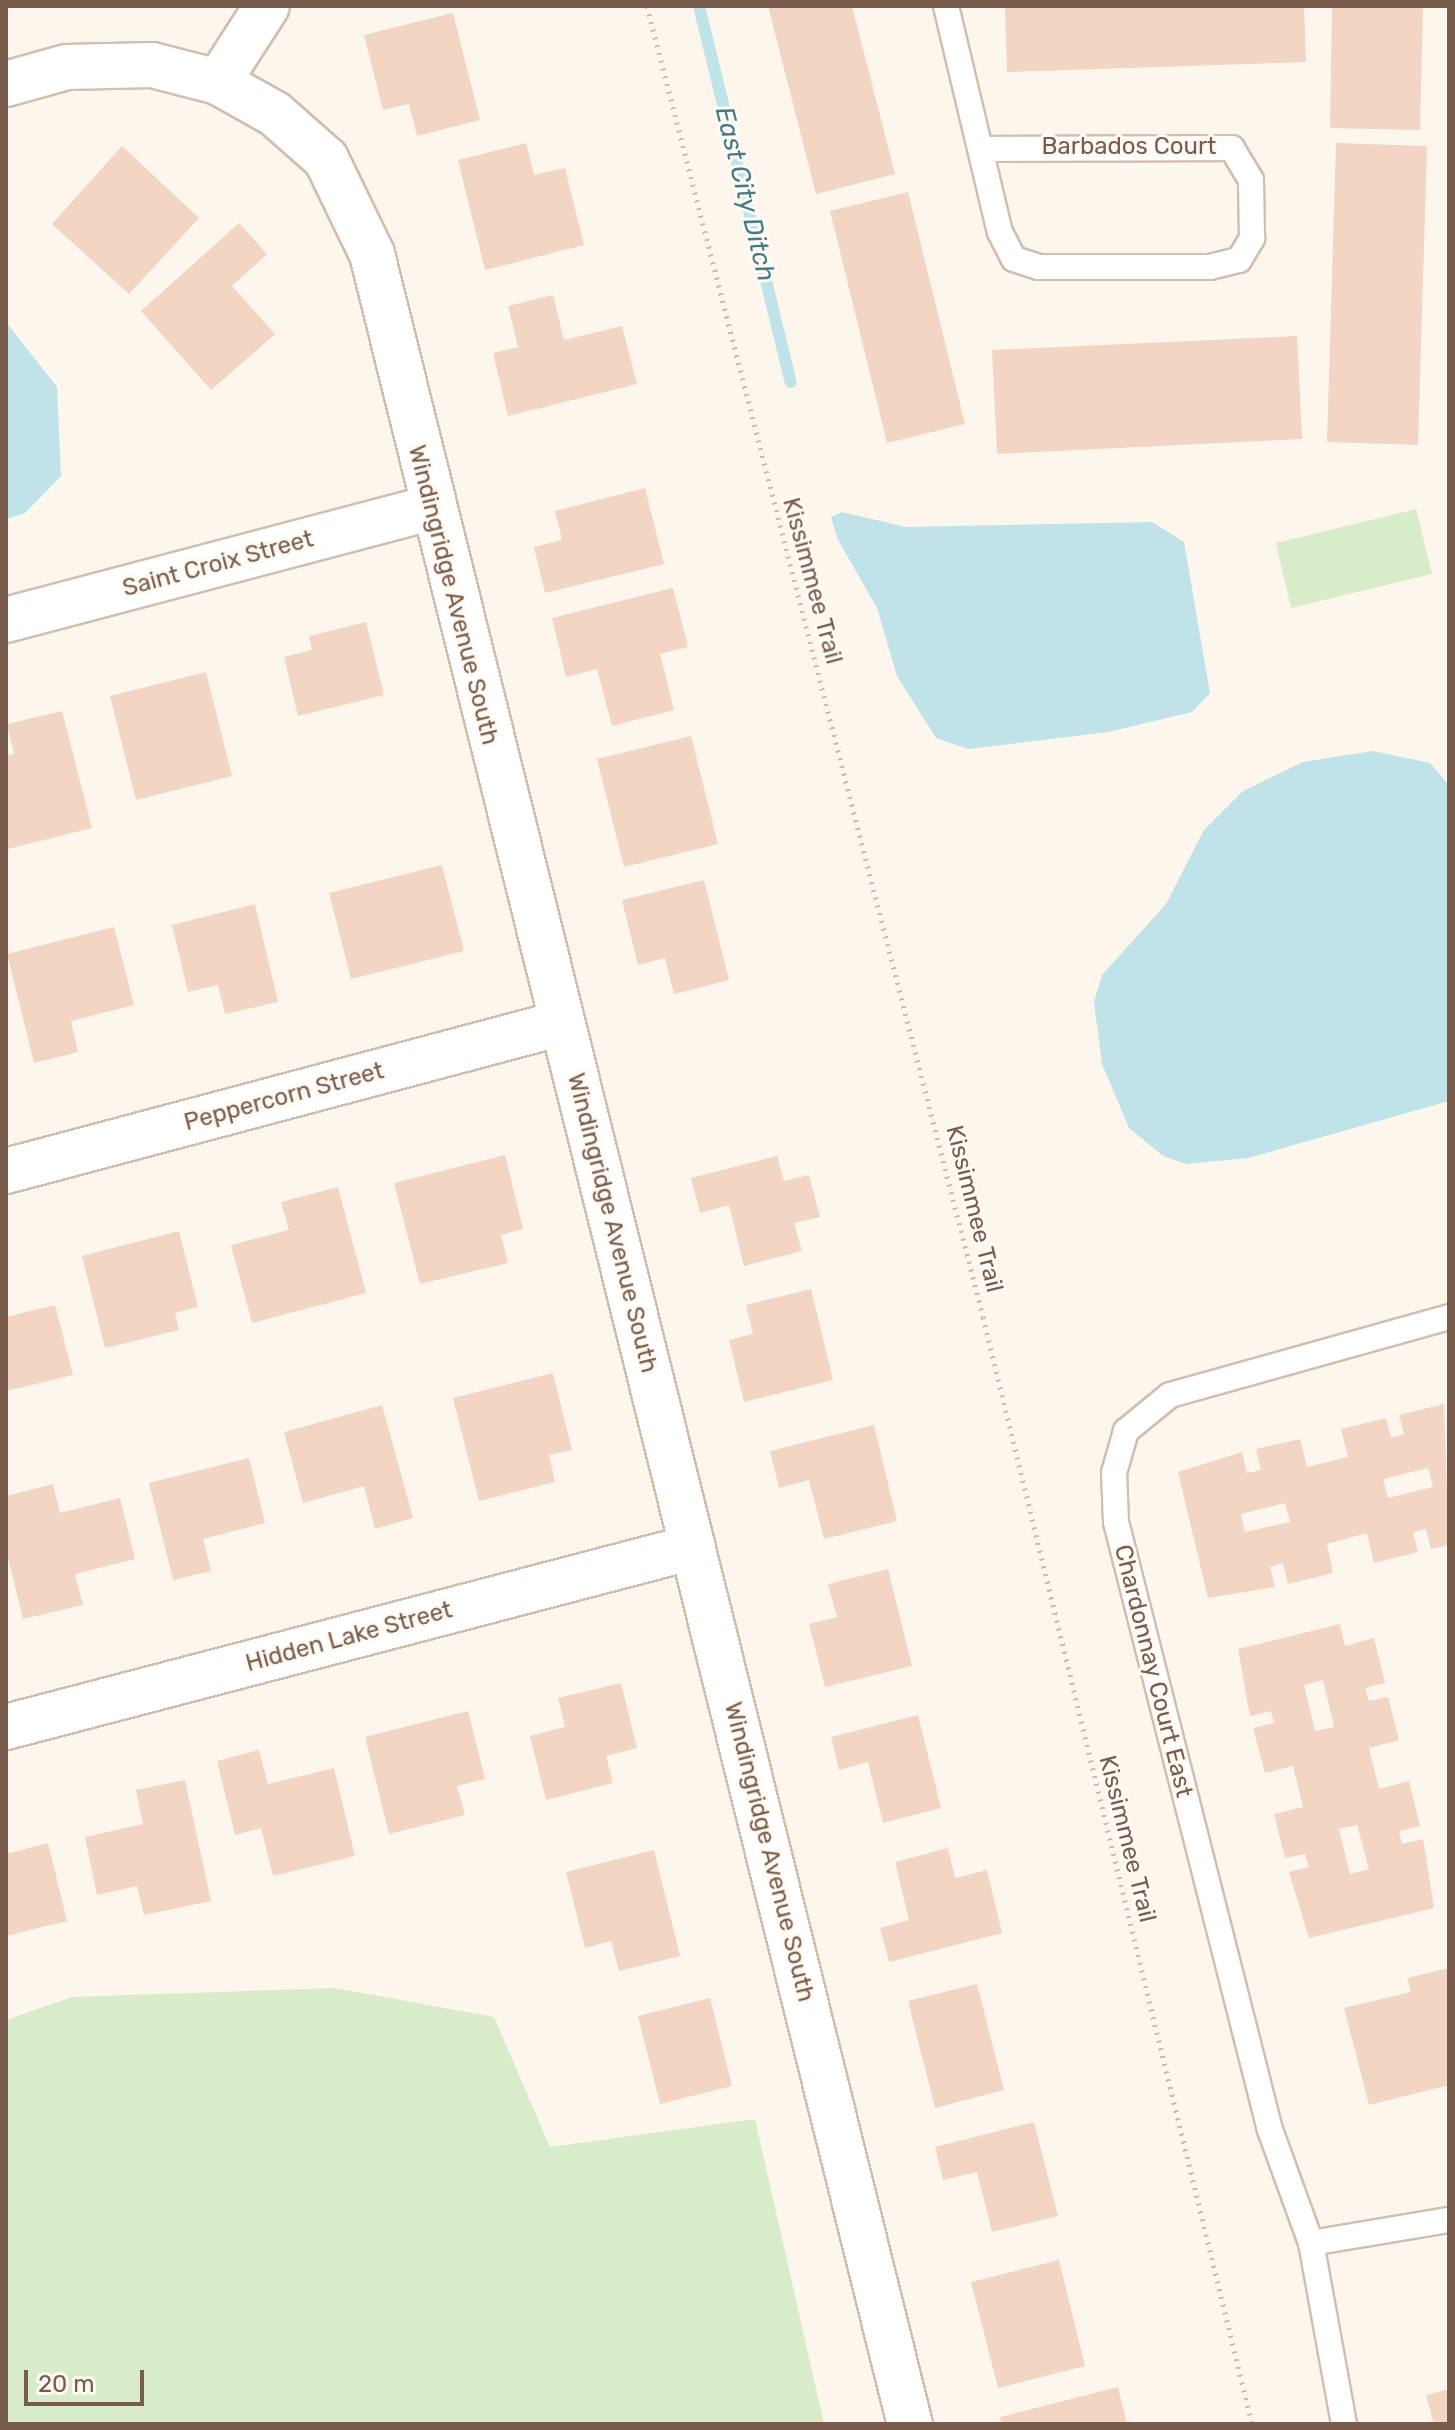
<!DOCTYPE html>
<html>
<head>
<meta charset="utf-8">
<style>
	body { margin:0 }
	#map { position:relative; width:1455px; height:2430px; overflow:hidden; background:#fdf6ec; font-family:Rubik,sans-serif }
	div>[style] { position:absolute }
	[style*='--x'] { left:calc(var(--x)*1px); top:calc(var(--y)*1px); width:calc(var(--w)*1px); rotate:calc(var(--a)*1deg) }
	.green>* { inset:0; background:#d8ecc9 }
	.water>* { inset:0; background:#bfe3e8 }
	.stream>* { height:12px; margin:-6px; padding:0 6px; transform-origin:6px; border-radius:6px; background:#bfe3e8 }
	.building>* { inset:0; background:#f3d5c3 }
	.path>* { height:5px; margin-top:-2.5px; transform-origin:0; background:repeating-linear-gradient(90deg,#d9b8a5 0 2px,transparent 0 8px) }
	.roads { filter:drop-shadow(2px 0 #d1beb0) drop-shadow(-2px 0 #d1beb0) drop-shadow(0 2px #d1beb0) drop-shadow(0 -2px #d1beb0) }
	.lane>* { height:24px; margin:-12px; padding:0 12px; transform-origin:12px; border-radius:12px; background:#fff }
	.street>* { height:44px; margin:-22px; padding:0 22px; transform-origin:22px; border-radius:22px; background:#fff }
	span { translate:-50% -50%; white-space:nowrap; text-align:center; line-height:1.15; -webkit-text-stroke:6px #fffaf3; paint-order:stroke }
	.street-label { font-size:24px; color:#7a5c4d }
	.water-label { font-size:26px; color:#437c86; font-style:italic }
	.frame { position:absolute; inset:0; border:8px solid #7a5c4d; pointer-events:none }
	.scale { position:absolute; left:24px; top:2370px; width:120px; height:36px; box-sizing:border-box; border:4px solid #7a5c4d; border-top:0; padding-left:10px; font-size:24px; line-height:28px; white-space:nowrap; color:#7a5c4d; -webkit-text-stroke:6px #fffaf3; paint-order:stroke }
</style>
</head>
<body>
<div id="map">
	<div class="green">
		<div style="clip-path:polygon(1416px 509px,1432px 574px,1291px 608px,1276px 543px)"></div>
		<div style="clip-path:polygon(335px 1988px,494px 2017px,550px 2147px,755px 2119px,824px 2424px,6px 2424px,6px 2020px,72px 1997px)"></div>
	</div>
	<div class="water">
		<div style="clip-path:polygon(6px 322px,57px 387px,61px 476px,25px 513px,6px 519px)"></div>
		<div style="clip-path:polygon(842px 512px,906px 527px,1152px 522px,1184px 542px,1210px 693px,1192px 712px,1108px 732px,968px 749px,936px 738px,897px 676px,877px 608px,838px 540px,831px 517px)"></div>
		<div style="clip-path:polygon(1373px 751px,1430px 763px,1449px 785px,1449px 1101px,1248px 1158px,1186px 1164px,1163px 1156px,1129px 1128px,1102px 1064px,1094px 1002px,1102px 975px,1166px 904px,1204px 830px,1243px 791px,1303px 762px)"></div>
	</div>
	<div class="stream">
		<div style="--x:699;--y:6;--w:387;--a:76.3"></div>
	</div>
	<div class="building">
		<div style="clip-path:polygon(768px 6px,852px 6px,895px 174px,816px 194px)"></div>
		<div style="clip-path:polygon(1005px 6px,1304px 6px,1306px 62px,1007px 72px)"></div>
		<div style="clip-path:polygon(1332px 6px,1423px 6px,1420px 130px,1330px 128px)"></div>
		<div style="clip-path:polygon(453px 13px,480px 120px,417px 136px,409px 104px,383px 110px,364px 35px)"></div>
		<div style="clip-path:polygon(526px 143px,534px 175px,565px 168px,584px 245px,485px 270px,458px 160px)"></div>
		<div style="clip-path:polygon(1336px 143px,1427px 146px,1418px 445px,1327px 442px)"></div>
		<div style="clip-path:polygon(122px 146px,199px 218px,129px 294px,52px 224px)"></div>
		<div style="clip-path:polygon(908px 192px,965px 424px,887px 443px,830px 211px)"></div>
		<div style="clip-path:polygon(239px 223px,267px 254px,232px 286px,275px 334px,211px 390px,141px 311px)"></div>
		<div style="clip-path:polygon(553px 295px,564px 340px,622px 326px,637px 384px,508px 416px,493px 353px,518px 347px,508px 306px)"></div>
		<div style="clip-path:polygon(1297px 336px,1302px 439px,997px 454px,992px 350px)"></div>
		<div style="clip-path:polygon(645px 488px,664px 564px,545px 593px,534px 547px,562px 540px,555px 511px)"></div>
		<div style="clip-path:polygon(673px 588px,688px 647px,660px 654px,674px 710px,612px 726px,597px 669px,566px 677px,552px 618px)"></div>
		<div style="clip-path:polygon(366px 622px,384px 695px,298px 716px,284px 657px,312px 650px,309px 636px)"></div>
		<div style="clip-path:polygon(206px 672px,232px 776px,136px 800px,110px 696px)"></div>
		<div style="clip-path:polygon(62px 711px,92px 828px,8px 849px,6px 756px,14px 754px,7px 724px)"></div>
		<div style="clip-path:polygon(691px 736px,718px 844px,624px 867px,597px 759px)"></div>
		<div style="clip-path:polygon(442px 865px,464px 951px,351px 979px,329px 893px)"></div>
		<div style="clip-path:polygon(704px 880px,729px 980px,674px 994px,665px 958px,638px 965px,622px 900px)"></div>
		<div style="clip-path:polygon(255px 904px,278px 1002px,225px 1014px,218px 985px,188px 992px,172px 925px)"></div>
		<div style="clip-path:polygon(114px 927px,134px 1005px,71px 1021px,78px 1052px,34px 1063px,7px 954px)"></div>
		<div style="clip-path:polygon(505px 1155px,523px 1229px,501px 1235px,508px 1263px,420px 1284px,394px 1183px)"></div>
		<div style="clip-path:polygon(777px 1156px,784px 1181px,809px 1175px,820px 1217px,794px 1223px,802px 1251px,744px 1266px,729px 1205px,700px 1213px,691px 1178px)"></div>
		<div style="clip-path:polygon(338px 1187px,366px 1293px,252px 1323px,231px 1245px,289px 1230px,281px 1202px)"></div>
		<div style="clip-path:polygon(179px 1231px,198px 1307px,175px 1313px,179px 1330px,105px 1348px,82px 1256px)"></div>
		<div style="clip-path:polygon(811px 1289px,833px 1380px,744px 1402px,729px 1340px,753px 1334px,746px 1305px)"></div>
		<div style="clip-path:polygon(55px 1305px,73px 1375px,6px 1391px,6px 1317px)"></div>
		<div style="clip-path:polygon(553px 1373px,572px 1450px,549px 1455px,555px 1482px,479px 1501px,453px 1398px)"></div>
		<div style="clip-path:polygon(evenodd,1444px 1404px,1449px 1545px,1431px 1549px,1426px 1529px,1413px 1532px,1418px 1552px,1374px 1563px,1367px 1533px,1327px 1544px,1333px 1573px,1288px 1584px,1283px 1563px,1270px 1567px,1275px 1587px,1208px 1598px,1178px 1472px,1242px 1452px,1247px 1473px,1261px 1470px,1256px 1449px,1300px 1439px,1307px 1467px,1348px 1457px,1341px 1429px,1386px 1418px,1391px 1438px,1404px 1434px,1399px 1415px,1444px 1404px,1428px 1468px,1433px 1487px,1388px 1498px,1383px 1479px,1428px 1468px,1444px 1404px,1285px 1503px,1290px 1522px,1245px 1532px,1241px 1514px,1285px 1503px)"></div>
		<div style="clip-path:polygon(382px 1405px,413px 1518px,375px 1529px,364px 1486px,303px 1503px,284px 1432px)"></div>
		<div style="clip-path:polygon(874px 1425px,897px 1521px,824px 1539px,809px 1480px,779px 1488px,770px 1451px)"></div>
		<div style="clip-path:polygon(249px 1458px,265px 1523px,203px 1539px,211px 1571px,173px 1580px,149px 1483px)"></div>
		<div style="clip-path:polygon(53px 1484px,60px 1513px,120px 1498px,135px 1559px,75px 1574px,83px 1605px,23px 1619px,6px 1550px,6px 1496px)"></div>
		<div style="clip-path:polygon(888px 1569px,912px 1666px,825px 1687px,809px 1624px,837px 1617px,828px 1584px)"></div>
		<div style="clip-path:polygon(evenodd,1340px 1624px,1345px 1646px,1374px 1638px,1385px 1683px,1365px 1688px,1369px 1701px,1388px 1697px,1399px 1740px,1369px 1748px,1379px 1789px,1409px 1781px,1420px 1826px,1399px 1831px,1402px 1844px,1423px 1839px,1434px 1908px,1309px 1938px,1289px 1872px,1309px 1867px,1305px 1854px,1285px 1858px,1274px 1814px,1303px 1807px,1293px 1766px,1265px 1773px,1253px 1728px,1274px 1723px,1271px 1711px,1250px 1716px,1238px 1649px,1340px 1624px,1323px 1680px,1334px 1727px,1315px 1731px,1304px 1685px,1323px 1680px,1340px 1624px,1357px 1825px,1369px 1869px,1350px 1874px,1339px 1829px,1357px 1825px)"></div>
		<div style="clip-path:polygon(621px 1683px,637px 1748px,606px 1756px,613px 1783px,546px 1800px,530px 1736px,565px 1727px,558px 1698px)"></div>
		<div style="clip-path:polygon(468px 1711px,485px 1779px,457px 1786px,465px 1815px,389px 1834px,365px 1737px)"></div>
		<div style="clip-path:polygon(918px 1715px,941px 1808px,883px 1823px,868px 1762px,839px 1770px,831px 1737px)"></div>
		<div style="clip-path:polygon(259px 1750px,268px 1784px,334px 1768px,355px 1856px,273px 1876px,261px 1828px,235px 1835px,217px 1761px)"></div>
		<div style="clip-path:polygon(185px 1780px,211px 1901px,144px 1915px,137px 1886px,97px 1895px,85px 1837px,143px 1824px,136px 1790px)"></div>
		<div style="clip-path:polygon(48px 1843px,67px 1921px,6px 1936px,6px 1854px)"></div>
		<div style="clip-path:polygon(948px 1848px,955px 1878px,987px 1870px,1002px 1933px,889px 1962px,880px 1928px,909px 1920px,895px 1862px)"></div>
		<div style="clip-path:polygon(654px 1850px,680px 1956px,619px 1971px,611px 1941px,585px 1948px,566px 1872px)"></div>
		<div style="clip-path:polygon(1449px 1968px,1449px 2085px,1369px 2105px,1344px 2008px,1411px 1992px,1407px 1978px)"></div>
		<div style="clip-path:polygon(977px 1984px,1004px 2090px,935px 2108px,908px 2001px)"></div>
		<div style="clip-path:polygon(710px 1998px,732px 2086px,660px 2104px,638px 2016px)"></div>
		<div style="clip-path:polygon(1034px 2122px,1058px 2216px,992px 2232px,977px 2172px,943px 2180px,935px 2147px)"></div>
		<div style="clip-path:polygon(1059px 2260px,1085px 2366px,998px 2388px,971px 2282px)"></div>
		<div style="clip-path:polygon(1118px 2387px,1127px 2424px,1002px 2424px,1000px 2417px)"></div>
		<div style="clip-path:polygon(1449px 2389px,1449px 2424px,1434px 2424px,1426px 2395px)"></div>
	</div>
	<div class="path">
		<div style="--x:647;--y:6;--w:1353;--a:75.62"></div>
		<div style="--x:983;--y:1317;--w:1139;--a:76.34"></div>
	</div>
	<div class="roads">
		<div class="lane">
			<div style="--x:946;--y:6;--w:232;--a:76.6"></div>
			<div style="--x:1000;--y:232;--w:30;--a:63"></div>
			<div style="--x:1014;--y:259;--w:26;--a:18"></div>
			<div style="--x:1039;--y:267;--w:171;--a:0"></div>
			<div style="--x:1210;--y:267;--w:30;--a:-14"></div>
			<div style="--x:1239;--y:260;--w:26;--a:-59"></div>
			<div style="--x:1252;--y:238;--w:58;--a:-91"></div>
			<div style="--x:1251;--y:180;--w:37;--a:-121"></div>
			<div style="--x:1232;--y:148;--w:251;--a:179.8"></div>
			<div style="--x:1311;--y:2243;--w:140;--a:-9.5"></div>
			<div style="--x:1344;--y:2424;--w:184;--a:-100.3"></div>
			<div style="--x:1311;--y:2243;--w:120;--a:-109.9"></div>
			<div style="--x:1270;--y:2130;--w:627;--a:-104.21"></div>
			<div style="--x:1116;--y:1522;--w:49;--a:-92.3"></div>
			<div style="--x:1114;--y:1473;--w:44;--a:-74.1"></div>
			<div style="--x:1126;--y:1431;--w:57;--a:-39.3"></div>
			<div style="--x:1170;--y:1395;--w:290;--a:-15.6"></div>
		</div>
		<div class="street">
			<div style="--x:218;--y:82;--w:90;--a:-57.2"></div>
			<div style="--x:6;--y:84;--w:63;--a:-15.6"></div>
			<div style="--x:67;--y:67;--w:85;--a:-1.3"></div>
			<div style="--x:152;--y:65;--w:68;--a:14.4"></div>
			<div style="--x:218;--y:82;--w:65;--a:29.3"></div>
			<div style="--x:275;--y:114;--w:68;--a:41.4"></div>
			<div style="--x:326;--y:159;--w:106;--a:64.2"></div>
			<div style="--x:372;--y:254;--w:2236;--a:76.08"></div>
			<div style="--x:6;--y:620;--w:440;--a:-14.8"></div>
			<div style="--x:6;--y:1171;--w:575;--a:-14.91"></div>
			<div style="--x:6;--y:1727;--w:710;--a:-14.68"></div>
		</div>
	</div>
	<div class="street-label">
		<span style="left:1129px;top:147px">Barbados Court</span>
		<span style="left:218px;top:564px;rotate:-15deg">Saint Croix Street</span>
		<span style="left:812px;top:581px;rotate:75deg">Kissimmee Trail</span>
		<span style="left:453px;top:595px;rotate:76deg">Windingridge Avenue South</span>
		<span style="left:284px;top:1097px;rotate:-15deg">Peppercorn Street</span>
		<span style="left:974px;top:1209px;rotate:76deg">Kissimmee Trail</span>
		<span style="left:612px;top:1223px;rotate:76deg">Windingridge Avenue South</span>
		<span style="left:349px;top:1637px;rotate:-15deg">Hidden Lake Street</span>
		<span style="left:1153px;top:1671px;rotate:76deg">Chardonnay Court East</span>
		<span style="left:1127px;top:1839px;rotate:76deg">Kissimmee Trail</span>
		<span style="left:769px;top:1852px;rotate:76deg">Windingridge Avenue South</span>
	</div>
	<div class="water-label">
		<span style="left:745px;top:194px;rotate:76deg">East City Ditch</span>
	</div>
	<div class="frame"></div>
	<div class="scale">20 m</div>
</div>
</body>
</html>
